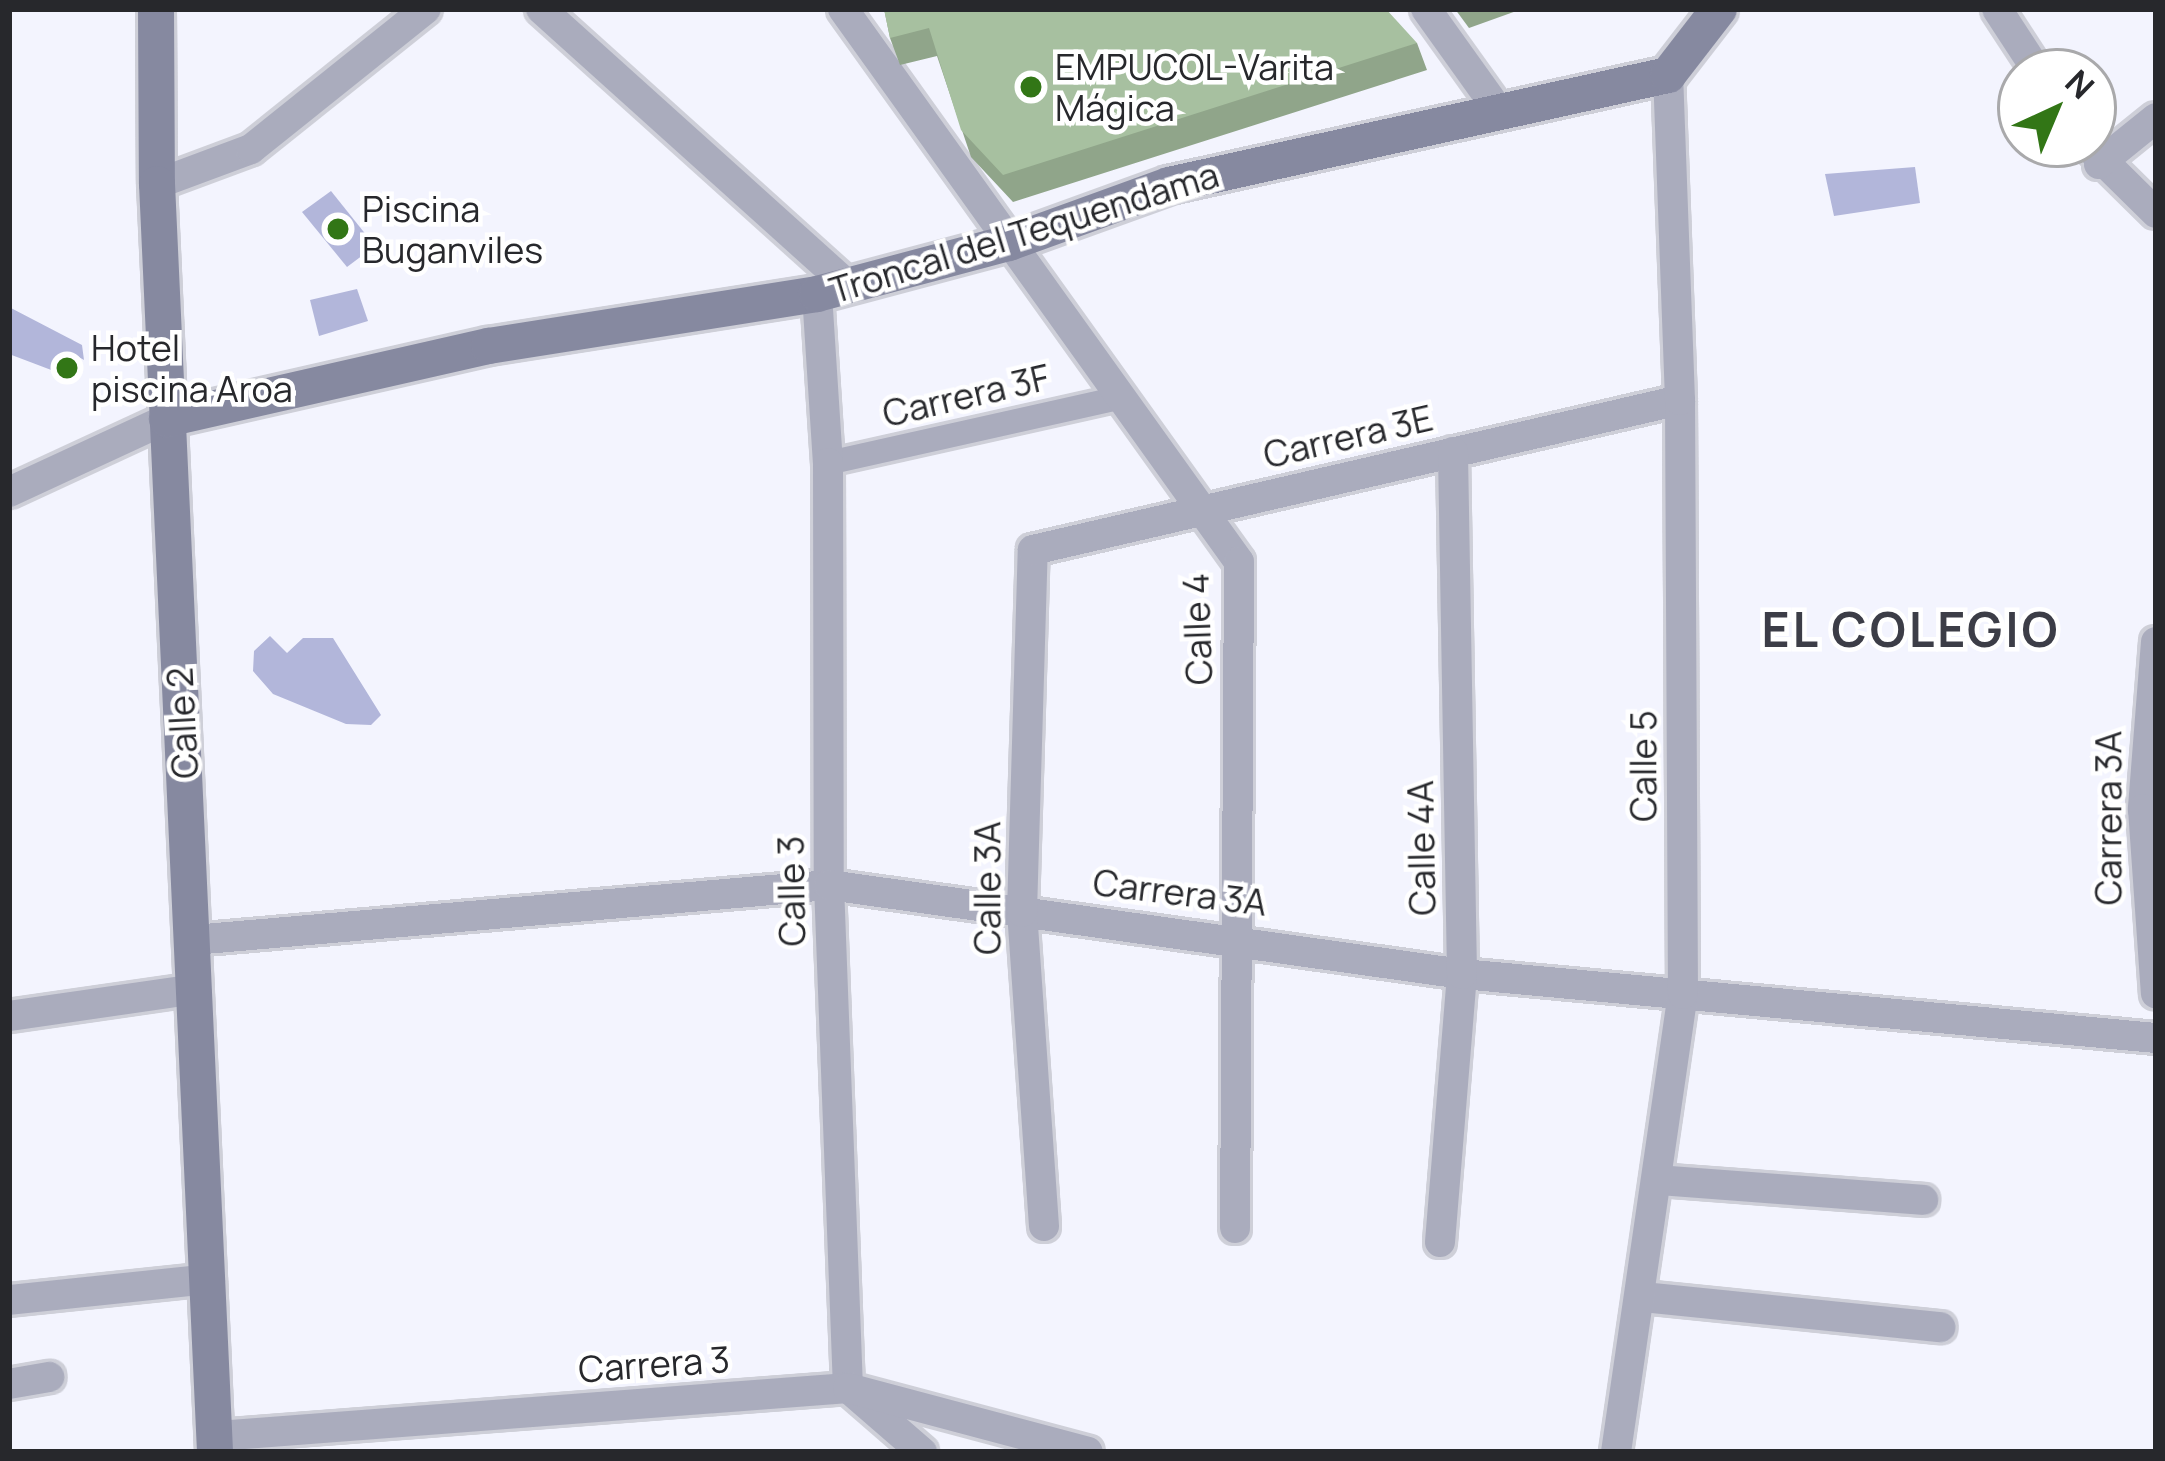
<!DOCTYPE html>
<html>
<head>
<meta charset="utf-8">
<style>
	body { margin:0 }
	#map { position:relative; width:2165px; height:1461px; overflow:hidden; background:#f3f4fe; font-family:Manrope,sans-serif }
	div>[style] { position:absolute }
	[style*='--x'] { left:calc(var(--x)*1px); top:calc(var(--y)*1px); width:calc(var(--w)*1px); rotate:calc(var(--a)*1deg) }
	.water>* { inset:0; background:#b2b6da }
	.roads { filter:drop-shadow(3px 0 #cecfd8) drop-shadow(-3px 0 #cecfd8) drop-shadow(0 3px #cecfd8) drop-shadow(0 -3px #cecfd8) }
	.pedestrian>* { height:24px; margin:-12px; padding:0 12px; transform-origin:12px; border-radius:12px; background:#aaacbd }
	.minor>* { height:30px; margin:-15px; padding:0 15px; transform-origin:15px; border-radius:15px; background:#aaacbd }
	.secondary>* { height:36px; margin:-18px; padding:0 18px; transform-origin:18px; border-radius:18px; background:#8689a0 }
	.wall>* { inset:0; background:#90a58a }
	.building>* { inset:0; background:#a7c0a0 }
	.dots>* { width:33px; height:33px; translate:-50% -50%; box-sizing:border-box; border:6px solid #fff; border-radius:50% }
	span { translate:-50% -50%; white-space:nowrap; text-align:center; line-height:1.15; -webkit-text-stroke:9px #fff; paint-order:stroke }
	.poi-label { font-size:36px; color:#27282c }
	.left { translate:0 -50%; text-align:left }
	.street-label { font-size:36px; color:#27282c }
	.district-label { font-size:48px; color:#3c3d47; font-weight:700; letter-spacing:3px }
	.frame { position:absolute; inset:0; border:12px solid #27282c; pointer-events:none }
	.north { position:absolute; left:1997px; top:48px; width:120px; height:120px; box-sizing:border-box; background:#fff; border:3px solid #a9a9ab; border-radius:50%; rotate:44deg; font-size:33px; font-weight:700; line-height:48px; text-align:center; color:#27282c }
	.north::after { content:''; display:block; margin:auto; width:42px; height:54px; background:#327616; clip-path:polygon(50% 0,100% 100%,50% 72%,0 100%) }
</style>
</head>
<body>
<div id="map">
	<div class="water">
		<div style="clip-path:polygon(1915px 167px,1920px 203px,1834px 216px,1825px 174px)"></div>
		<div style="clip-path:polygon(331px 191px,375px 246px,347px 267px,302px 212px)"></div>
		<div style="clip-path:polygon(357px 289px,368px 321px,319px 336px,310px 300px)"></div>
		<div style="clip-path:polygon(9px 307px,82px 345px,84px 360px,77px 356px,69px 372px,75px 379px,9px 354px)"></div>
		<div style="clip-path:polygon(270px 636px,287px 653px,303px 638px,333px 638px,381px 715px,371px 725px,346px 724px,273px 694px,253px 671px,254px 651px)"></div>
	</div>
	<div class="roads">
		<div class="pedestrian">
			<div style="--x:828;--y:463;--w:298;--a:-12.6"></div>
		</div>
		<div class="minor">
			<div style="--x:541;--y:9;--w:409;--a:42"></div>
			<div style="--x:843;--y:9;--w:680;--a:54.39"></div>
			<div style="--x:1239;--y:562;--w:666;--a:90.34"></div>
			<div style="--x:1426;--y:9;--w:122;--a:54.4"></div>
			<div style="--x:1997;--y:9;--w:75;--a:56.9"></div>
			<div style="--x:2086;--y:144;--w:98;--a:44.6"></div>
			<div style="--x:2099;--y:164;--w:73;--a:-38.9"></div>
			<div style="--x:157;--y:184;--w:100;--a:-20.4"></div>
			<div style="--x:251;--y:149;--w:224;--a:-38.7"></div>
			<div style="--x:817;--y:294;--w:169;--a:86.3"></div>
			<div style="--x:828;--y:463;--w:422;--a:89.9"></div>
			<div style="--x:829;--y:885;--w:503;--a:87.84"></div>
			<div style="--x:848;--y:1388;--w:98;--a:40.9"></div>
			<div style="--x:9;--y:492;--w:174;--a:-24.8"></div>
			<div style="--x:2156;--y:642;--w:168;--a:94.5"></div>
			<div style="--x:2143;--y:809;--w:185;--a:86"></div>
			<div style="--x:193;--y:940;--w:638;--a:-4.94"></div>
			<div style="--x:829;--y:885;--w:639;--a:8"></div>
			<div style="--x:1462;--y:974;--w:697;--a:5.27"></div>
			<div style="--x:9;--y:1016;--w:189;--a:-8.2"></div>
			<div style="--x:1658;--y:1180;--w:266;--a:4.3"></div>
			<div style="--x:1044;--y:1226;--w:315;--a:-94"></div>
			<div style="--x:1022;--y:912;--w:362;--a:-88.3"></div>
			<div style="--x:1033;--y:550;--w:664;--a:-13.05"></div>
			<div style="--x:1440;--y:1242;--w:269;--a:-85.3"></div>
			<div style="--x:1462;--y:974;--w:522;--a:-90.99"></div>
			<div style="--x:1643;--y:1297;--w:299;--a:5.8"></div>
			<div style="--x:9;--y:1300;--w:202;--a:-6"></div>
			<div style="--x:9;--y:1384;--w:41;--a:-9.9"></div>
			<div style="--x:218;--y:1436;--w:632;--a:-4.36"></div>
			<div style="--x:848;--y:1388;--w:248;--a:14.9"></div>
			<div style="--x:1616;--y:1452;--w:463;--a:-81.7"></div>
			<div style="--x:1683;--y:994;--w:594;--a:-90.29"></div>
			<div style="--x:1680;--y:400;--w:325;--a:-92.1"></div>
		</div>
		<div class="secondary">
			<div style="--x:156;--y:9;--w:175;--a:89.7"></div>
			<div style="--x:157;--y:184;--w:1269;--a:87.38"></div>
			<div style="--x:167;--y:419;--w:330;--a:-12.8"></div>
			<div style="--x:489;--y:346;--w:332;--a:-9"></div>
			<div style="--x:817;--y:294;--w:199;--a:-14.9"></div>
			<div style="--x:1009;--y:243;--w:170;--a:-19.9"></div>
			<div style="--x:1169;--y:185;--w:511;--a:-12.43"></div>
			<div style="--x:1668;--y:75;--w:83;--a:-52.3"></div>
		</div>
	</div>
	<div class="wall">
		<div style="clip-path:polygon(884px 9px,1417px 43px,1427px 70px,1013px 202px,971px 157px,937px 56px,900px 65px,890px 38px)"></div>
		<div style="clip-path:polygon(1455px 9px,1522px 9px,1469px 28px)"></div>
	</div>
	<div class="building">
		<div style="clip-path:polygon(884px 9px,1386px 9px,1417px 43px,1003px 175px,961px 130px,929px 28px,890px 38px)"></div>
	</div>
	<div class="dots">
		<div style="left:1031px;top:87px;background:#327616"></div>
		<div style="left:338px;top:229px;background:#327616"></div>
		<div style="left:67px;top:368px;background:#327616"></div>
	</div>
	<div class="poi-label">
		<span class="left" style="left:1055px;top:87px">EMPUCOL-Varita<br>Mágica</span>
		<span class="left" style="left:362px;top:229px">Piscina<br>Buganviles</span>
		<span class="left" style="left:91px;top:368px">Hotel<br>piscina Aroa</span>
	</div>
	<div class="street-label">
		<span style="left:1024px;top:232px;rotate:-17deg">Troncal del Tequendama</span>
		<span style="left:966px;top:395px;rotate:-13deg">Carrera 3F</span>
		<span style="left:1348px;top:436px;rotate:-13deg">Carrera 3E</span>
		<span style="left:1197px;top:629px;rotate:-92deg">Calle 4</span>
		<span style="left:182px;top:723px;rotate:-93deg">Calle 2</span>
		<span style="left:1643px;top:766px;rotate:-90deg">Calle 5</span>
		<span style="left:2108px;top:818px;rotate:-90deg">Carrera 3A</span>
		<span style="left:1421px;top:848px;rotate:-91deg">Calle 4A</span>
		<span style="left:987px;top:888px;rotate:-90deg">Calle 3A</span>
		<span style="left:791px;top:891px;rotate:-91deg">Calle 3</span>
		<span style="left:1180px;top:892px;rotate:7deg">Carrera 3A</span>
		<span style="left:654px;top:1364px;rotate:-4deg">Carrera 3</span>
	</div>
	<div class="district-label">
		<span style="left:1911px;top:629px">EL COLEGIO</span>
	</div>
	<div class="frame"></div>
	<div class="north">N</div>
</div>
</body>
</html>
